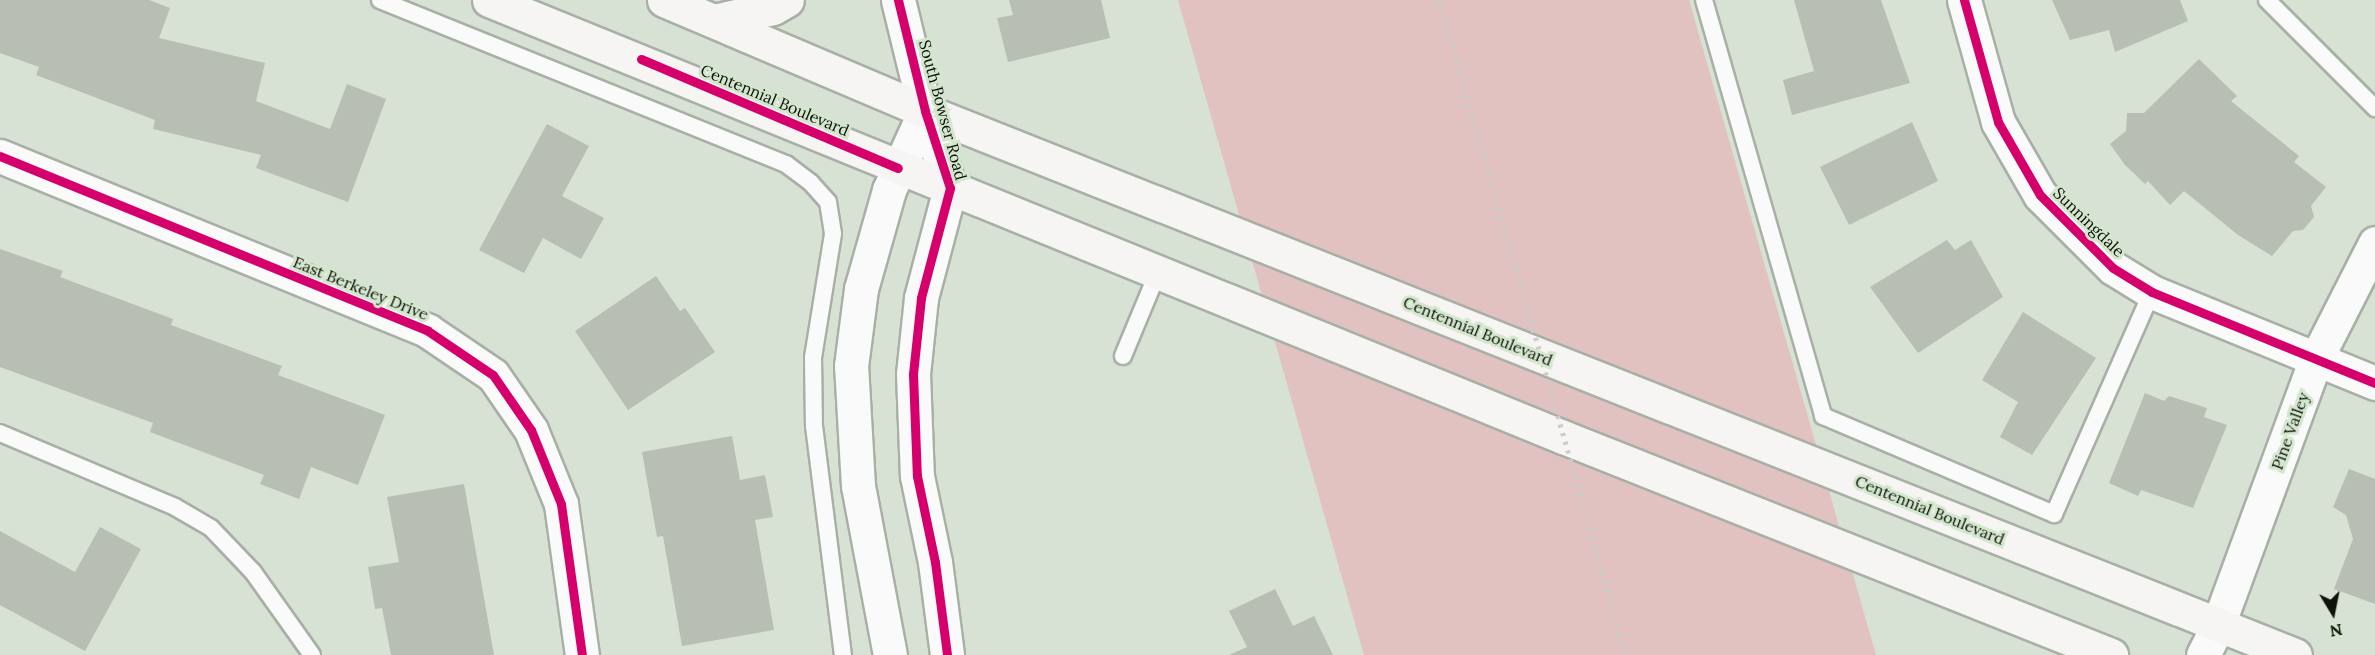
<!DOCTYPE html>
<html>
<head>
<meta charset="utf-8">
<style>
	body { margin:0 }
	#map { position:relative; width:2375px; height:655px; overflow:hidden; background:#d7e1d4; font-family:Lora,serif }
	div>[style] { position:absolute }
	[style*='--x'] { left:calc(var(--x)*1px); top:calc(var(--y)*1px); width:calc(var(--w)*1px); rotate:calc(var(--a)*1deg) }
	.green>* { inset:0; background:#e1c2c1 }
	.building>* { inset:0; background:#b7beb4 }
	.roads { filter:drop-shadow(2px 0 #a8b0a6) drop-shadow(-2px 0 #a8b0a6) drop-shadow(0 2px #a8b0a6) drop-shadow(0 -2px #a8b0a6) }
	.service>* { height:16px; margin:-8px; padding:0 8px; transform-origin:8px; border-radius:8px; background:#f9faf9 }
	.minor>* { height:33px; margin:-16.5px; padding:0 16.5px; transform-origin:16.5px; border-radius:16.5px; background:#f9faf9 }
	.tertiary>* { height:33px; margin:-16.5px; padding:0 16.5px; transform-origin:16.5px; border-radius:16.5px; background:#f9faf9 }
	.secondary>* { height:33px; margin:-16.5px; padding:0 16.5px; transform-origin:16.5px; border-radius:16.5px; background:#f6f5f3 }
	.rail>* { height:4.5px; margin-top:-2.25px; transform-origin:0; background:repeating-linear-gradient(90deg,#c9ccc7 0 3px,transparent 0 9px) }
	.cycleway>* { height:9px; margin:-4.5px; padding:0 4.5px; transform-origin:4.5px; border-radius:4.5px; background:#d6006c }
	span { translate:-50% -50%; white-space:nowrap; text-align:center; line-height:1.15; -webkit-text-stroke:6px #d4e7ce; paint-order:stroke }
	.street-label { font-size:16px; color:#0d130a }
	.north { position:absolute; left:2303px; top:583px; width:60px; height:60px; -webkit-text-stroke:4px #d4e7ce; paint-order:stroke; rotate:170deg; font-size:16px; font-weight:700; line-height:24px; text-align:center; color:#0d130a }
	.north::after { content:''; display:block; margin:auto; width:21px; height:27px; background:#0d130a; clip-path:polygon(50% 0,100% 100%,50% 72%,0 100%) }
</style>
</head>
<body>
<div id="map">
	<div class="green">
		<div style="clip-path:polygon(1178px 0,1689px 0,1876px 655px,1364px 655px)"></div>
	</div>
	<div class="building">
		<div style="clip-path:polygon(0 0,149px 0,170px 8px,159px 38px,265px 63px,256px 101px,330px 129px,347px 84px,386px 99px,348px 202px,256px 168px,261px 155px,153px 129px,155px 120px,36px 75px,39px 67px,0 53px)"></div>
		<div style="clip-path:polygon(1009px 0,1101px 0,1110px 38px,1008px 62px,997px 18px,1013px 15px)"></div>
		<div style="clip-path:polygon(1794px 0,1881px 0,1910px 83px,1792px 115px,1783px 80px,1814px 71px)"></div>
		<div style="clip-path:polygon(2052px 0,2180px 0,2188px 21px,2115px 52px,2109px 30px,2070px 40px)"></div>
		<div style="clip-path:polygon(2199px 59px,2237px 96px,2231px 101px,2299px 156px,2294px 162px,2326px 187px,2311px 206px,2314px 217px,2303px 230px,2293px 231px,2272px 256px,2238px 235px,2184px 191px,2170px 205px,2148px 181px,2145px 184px,2125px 165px,2110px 144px,2126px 131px,2127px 113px,2144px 113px)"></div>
		<div style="clip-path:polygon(1912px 122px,1938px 181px,1849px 225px,1820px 167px)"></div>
		<div style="clip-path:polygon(547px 124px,589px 146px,562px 196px,604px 218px,581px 259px,543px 238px,524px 273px,479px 250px)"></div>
		<div style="clip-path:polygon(1947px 240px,1955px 250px,1971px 240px,2003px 297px,1918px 353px,1870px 287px)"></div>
		<div style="clip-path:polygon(0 249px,63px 271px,60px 277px,173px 319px,171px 325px,282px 366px,278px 375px,385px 415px,358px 485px,311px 467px,299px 499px,260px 484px,264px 475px,150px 432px,153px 423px,0 367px)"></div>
		<div style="clip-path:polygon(656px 276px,680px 311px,685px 308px,715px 352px,628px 410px,575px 331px)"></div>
		<div style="clip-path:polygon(2023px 312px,2096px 358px,2032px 455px,2000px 437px,2018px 402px,1982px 380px)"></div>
		<div style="clip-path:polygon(2145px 393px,2164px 401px,2169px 396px,2207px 408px,2204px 417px,2227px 425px,2193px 508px,2141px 490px,2138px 496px,2109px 483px)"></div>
		<div style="clip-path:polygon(732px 436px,740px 480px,765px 475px,773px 517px,755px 520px,774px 630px,682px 646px,663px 536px,657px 537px,642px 452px)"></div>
		<div style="clip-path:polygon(2349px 469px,2375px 479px,2375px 604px,2334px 589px,2353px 539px,2346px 515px,2333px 507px)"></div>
		<div style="clip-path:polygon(464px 484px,494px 655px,391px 655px,382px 608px,375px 609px,368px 567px,399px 562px,387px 497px)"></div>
		<div style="clip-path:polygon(100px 527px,141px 549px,85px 651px,0 605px,0 531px,75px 572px)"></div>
		<div style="clip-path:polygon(1275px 589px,1293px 626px,1314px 616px,1333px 655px,1229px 655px,1247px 647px,1229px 611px)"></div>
	</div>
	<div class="roads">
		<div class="service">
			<div style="--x:380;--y:0;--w:438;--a:22"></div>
			<div style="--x:786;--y:164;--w:31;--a:37"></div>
			<div style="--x:811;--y:183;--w:25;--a:48"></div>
			<div style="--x:828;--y:202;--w:32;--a:81"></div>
			<div style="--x:833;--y:234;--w:125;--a:99.2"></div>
			<div style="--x:813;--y:357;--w:69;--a:89.2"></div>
			<div style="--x:814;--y:426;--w:231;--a:82.8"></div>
			<div style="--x:1704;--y:0;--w:433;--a:74"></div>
			<div style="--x:1823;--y:416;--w:251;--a:23"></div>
			<div style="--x:2054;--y:514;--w:243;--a:-66.2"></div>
			<div style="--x:2267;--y:0;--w:153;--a:45"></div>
			<div style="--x:1123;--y:356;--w:91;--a:-67.4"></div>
			<div style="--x:0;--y:433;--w:190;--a:22.9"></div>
			<div style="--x:175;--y:507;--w:42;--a:30.3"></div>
			<div style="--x:211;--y:528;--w:61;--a:46.3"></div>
			<div style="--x:253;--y:572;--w:102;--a:54.6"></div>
		</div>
		<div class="minor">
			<div style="--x:898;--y:0;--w:114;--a:76.3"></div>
			<div style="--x:1964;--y:0;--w:127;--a:74.4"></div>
			<div style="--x:1998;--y:122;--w:84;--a:60.1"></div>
			<div style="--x:2040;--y:195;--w:103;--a:45"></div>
			<div style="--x:2113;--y:268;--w:46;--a:31.6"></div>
			<div style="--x:2152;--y:292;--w:241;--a:22.2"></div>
			<div style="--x:0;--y:156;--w:462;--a:22.2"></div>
			<div style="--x:428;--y:331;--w:78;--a:34.1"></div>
			<div style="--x:493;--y:375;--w:67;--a:55.4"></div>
			<div style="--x:531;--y:430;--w:80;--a:67.9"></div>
			<div style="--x:561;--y:504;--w:152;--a:82.1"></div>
			<div style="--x:2203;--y:655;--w:34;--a:-63"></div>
			<div style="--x:2218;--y:625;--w:283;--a:-69.8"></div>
			<div style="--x:2316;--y:359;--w:130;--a:-63"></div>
		</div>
		<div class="tertiary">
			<div style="--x:925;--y:111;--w:81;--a:72"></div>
			<div style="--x:950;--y:188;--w:114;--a:104.8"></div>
			<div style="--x:921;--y:298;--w:76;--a:96"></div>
			<div style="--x:913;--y:374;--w:102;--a:87.8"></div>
			<div style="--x:917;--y:476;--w:88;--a:78.2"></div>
			<div style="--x:935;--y:562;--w:94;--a:82.6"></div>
			<div style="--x:890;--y:655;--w:172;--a:-100.7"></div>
			<div style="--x:858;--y:486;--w:120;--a:-93.3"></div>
			<div style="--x:851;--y:366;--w:78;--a:-82.6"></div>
			<div style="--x:861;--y:289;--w:103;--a:-74.2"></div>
			<div style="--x:889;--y:190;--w:87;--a:-65.5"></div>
		</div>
		<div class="secondary">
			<div style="--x:489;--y:0;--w:1160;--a:22.14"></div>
			<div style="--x:1563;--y:437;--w:590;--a:21.69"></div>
			<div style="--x:664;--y:0;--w:284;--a:23"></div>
			<div style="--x:925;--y:111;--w:1474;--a:21.66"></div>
			<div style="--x:718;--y:20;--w:56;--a:-12.3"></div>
			<div style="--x:773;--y:8;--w:16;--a:-30"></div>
		</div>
	</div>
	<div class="rail">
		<div style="--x:1440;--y:0;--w:681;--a:74.15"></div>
	</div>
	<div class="cycleway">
		<div style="--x:898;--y:0;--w:114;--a:76.3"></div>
		<div style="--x:925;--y:111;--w:81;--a:72"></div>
		<div style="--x:950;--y:188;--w:114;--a:104.8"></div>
		<div style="--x:921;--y:298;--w:76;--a:96"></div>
		<div style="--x:913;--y:374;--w:102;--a:87.8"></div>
		<div style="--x:917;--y:476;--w:88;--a:78.2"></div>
		<div style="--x:935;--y:562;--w:94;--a:82.6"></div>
		<div style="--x:1964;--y:0;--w:127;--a:74.4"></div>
		<div style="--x:1998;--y:122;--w:84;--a:60.1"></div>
		<div style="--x:2040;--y:195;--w:103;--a:45"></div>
		<div style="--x:2113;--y:268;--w:46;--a:31.6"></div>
		<div style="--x:2152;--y:292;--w:241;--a:22.2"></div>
		<div style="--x:641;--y:59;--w:279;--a:23"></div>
		<div style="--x:0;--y:156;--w:462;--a:22.2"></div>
		<div style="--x:428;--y:331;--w:78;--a:34.1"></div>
		<div style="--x:493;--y:375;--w:67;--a:55.4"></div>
		<div style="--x:531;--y:430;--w:80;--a:67.9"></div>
		<div style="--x:561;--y:504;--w:152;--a:82.1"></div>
	</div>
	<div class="street-label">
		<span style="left:775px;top:100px;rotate:23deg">Centennial Boulevard</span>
		<span style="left:943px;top:110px;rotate:75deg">South Bowser Road</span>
		<span style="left:2089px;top:222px;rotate:44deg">Sunningdale</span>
		<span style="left:361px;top:288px;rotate:22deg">East Berkeley Drive</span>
		<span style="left:1478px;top:331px;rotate:22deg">Centennial Boulevard</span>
		<span style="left:2290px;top:431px;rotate:-70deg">Pine Valley</span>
		<span style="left:1930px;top:510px;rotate:22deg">Centennial Boulevard</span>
	</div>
	<div class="north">N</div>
</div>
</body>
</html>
